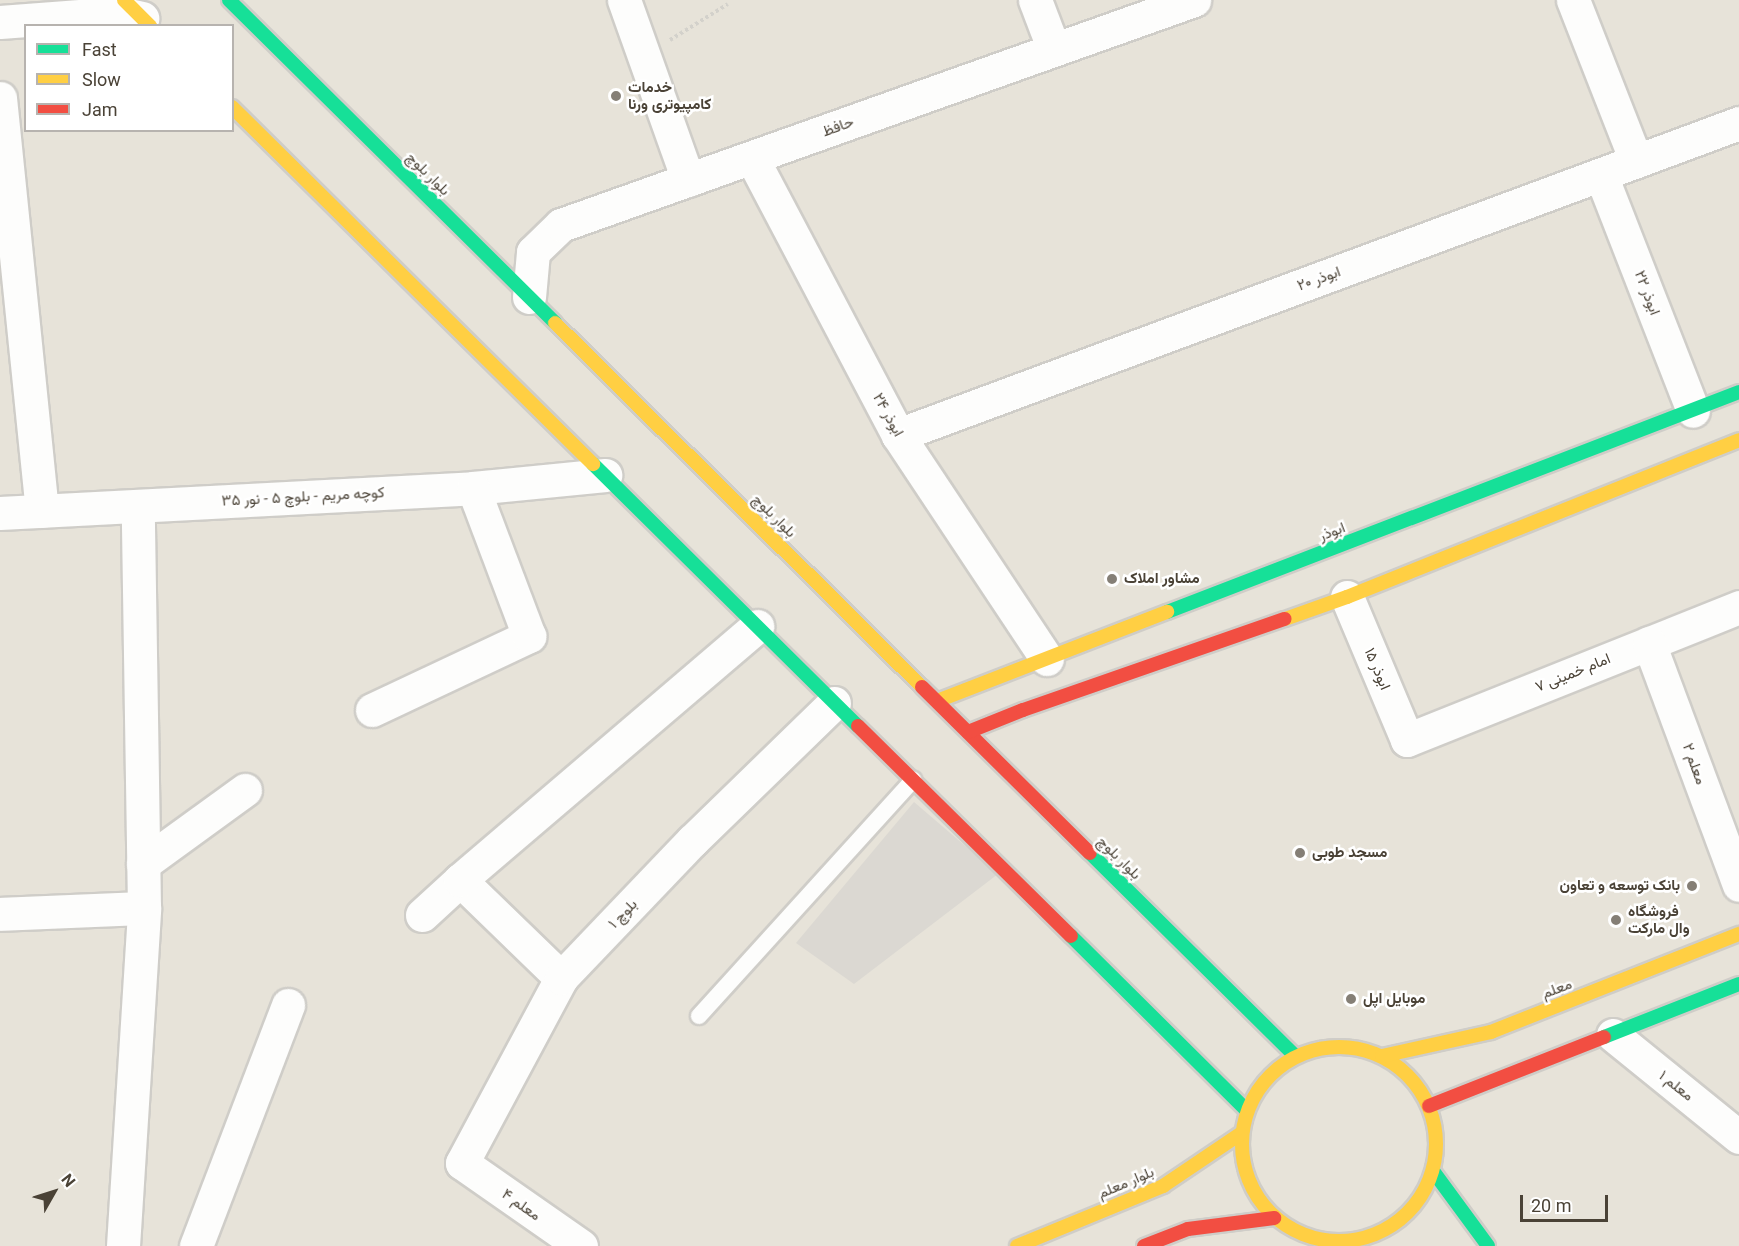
<!DOCTYPE html>
<html>
<head>
<meta charset="utf-8">
<style>
	body { margin:0 }
	#map { position:relative; width:1739px; height:1246px; overflow:hidden; background:#f3f1ec; font-family:Roboto,Vazirmatn,sans-serif }
	div>[style] { position:absolute }
	[style*='--x'] { left:calc(var(--x)*1px); top:calc(var(--y)*1px); width:calc(var(--w)*1px); rotate:calc(var(--a)*1deg) }
	.residential>* { inset:0; background:#e7e3d9 }
	.building>* { inset:0; background:#dbd8d2 }
	.path>* { height:4px; margin-top:-2px; transform-origin:0; background:repeating-linear-gradient(90deg,#d3d1cb 0 3px,transparent 0 6px) }
	.roads { filter:drop-shadow(2px 0 #cfcdc8) drop-shadow(-2px 0 #cfcdc8) drop-shadow(0 2px #cfcdc8) drop-shadow(0 -2px #cfcdc8) }
	.lane>* { height:16px; margin:-8px; padding:0 8px; transform-origin:8px; border-radius:8px; background:#fdfdfc }
	.street>* { height:33px; margin:-16.5px; padding:0 16.5px; transform-origin:16.5px; border-radius:16.5px; background:#fdfdfc }
	.fast>* { height:14px; margin:-7px; padding:0 7px; transform-origin:7px; border-radius:7px; background:#16e098 }
	.slow>* { height:14px; margin:-7px; padding:0 7px; transform-origin:7px; border-radius:7px; background:#ffcf43 }
	.slow>.ring { margin:-7px; padding:0; box-sizing:content-box; background:none; border:14px solid #ffcf43; border-radius:50% }
	.jam>* { height:14px; margin:-7px; padding:0 7px; transform-origin:7px; border-radius:7px; background:#f24e42 }
	.dots>* { width:16px; height:16px; translate:-50% -50%; box-sizing:border-box; border:3px solid #fff; border-radius:50% }
	span { translate:-50% -50%; white-space:nowrap; text-align:center; line-height:1.15; -webkit-text-stroke:5px #fff; paint-order:stroke }
	.poi-label { font-size:15px; color:#4a4236; font-weight:700 }
	.left { translate:0 -50%; text-align:left }
	.right { translate:-100% -50%; text-align:right }
	.street-label { font-size:15px; color:#4a4236 }
	.legend { position:absolute; left:24px; top:24px; width:210px; height:108px; box-sizing:border-box; background:#fff; border:2px solid #b7b3af; margin:0; padding:8px 10px; list-style:none; font-size:18px; color:#4a4236 }
	.legend li { display:flex; align-items:center; gap:12px; height:30px }
	.legend b { width:30px; border:2px solid #b7b3af }
	.north { position:absolute; left:24px; top:1162px; width:60px; height:60px; -webkit-text-stroke:4px #fff; paint-order:stroke; rotate:51deg; font-size:16px; font-weight:700; line-height:24px; text-align:center; color:#4a4236 }
	.north::after { content:''; display:block; margin:auto; width:21px; height:27px; background:#4a4236; clip-path:polygon(50% 0,100% 100%,50% 72%,0 100%) }
	.scale { position:absolute; left:1520px; top:1195px; width:88px; height:27px; box-sizing:border-box; border:3px solid #4a4236; border-top:0; padding-left:8px; font-size:18px; line-height:21px; white-space:nowrap; color:#4a4236; -webkit-text-stroke:4px #fff; paint-order:stroke }
</style>
</head>
<body>
<div id="map">
	<div class="residential">
		<div style="clip-path:polygon(evenodd,0 0,1739px 0,1739px 1246px,0 1246px,0 0,26px 26px,232px 26px,232px 130px,26px 130px,26px 26px)"></div>
	</div>
	<div class="building">
		<div style="clip-path:polygon(914px 802px,998px 874px,854px 984px,796px 943px)"></div>
	</div>
	<div class="path">
		<div style="--x:670;--y:40;--w:68;--a:-31.8"></div>
	</div>
	<div class="roads">
		<div class="lane">
			<div style="--x:699;--y:1016;--w:319;--a:-47.8"></div>
		</div>
		<div class="street">
			<div style="--x:624;--y:0;--w:191;--a:70.4"></div>
			<div style="--x:1035;--y:0;--w:53;--a:69.2"></div>
			<div style="--x:1573;--y:0;--w:173;--a:68.6"></div>
			<div style="--x:0;--y:22;--w:120;--a:-4.3"></div>
			<div style="--x:120;--y:13;--w:23;--a:13"></div>
			<div style="--x:0;--y:98;--w:415;--a:84.2"></div>
			<div style="--x:752;--y:158;--w:313;--a:62.2"></div>
			<div style="--x:898;--y:435;--w:269;--a:56.4"></div>
			<div style="--x:1601;--y:175;--w:253;--a:68.7"></div>
			<div style="--x:529;--y:297;--w:45;--a:-84.9"></div>
			<div style="--x:533;--y:252;--w:39;--a:-44"></div>
			<div style="--x:561;--y:225;--w:672;--a:-19.57"></div>
			<div style="--x:898;--y:435;--w:897;--a:-20.35"></div>
			<div style="--x:0;--y:513;--w:474;--a:-3"></div>
			<div style="--x:473;--y:488;--w:133;--a:-5.6"></div>
			<div style="--x:1347;--y:597;--w:155;--a:67.2"></div>
			<div style="--x:1407;--y:740;--w:358;--a:-21.8"></div>
			<div style="--x:1649;--y:643;--w:258;--a:69.6"></div>
			<div style="--x:372;--y:710;--w:174;--a:-25.2"></div>
			<div style="--x:529;--y:636;--w:158;--a:-110.7"></div>
			<div style="--x:143;--y:864;--w:126;--a:-36"></div>
			<div style="--x:460;--y:880;--w:141;--a:44.1"></div>
			<div style="--x:0;--y:914;--w:144;--a:-2.4"></div>
			<div style="--x:422;--y:915;--w:52;--a:-42.6"></div>
			<div style="--x:460;--y:880;--w:391;--a:-40.5"></div>
			<div style="--x:1613;--y:1035;--w:162;--a:39"></div>
			<div style="--x:123;--y:1246;--w:339;--a:-86.4"></div>
			<div style="--x:144;--y:908;--w:401;--a:-90.9"></div>
			<div style="--x:196;--y:1246;--w:258;--a:-69.1"></div>
			<div style="--x:581;--y:1246;--w:145;--a:-145.1"></div>
			<div style="--x:462;--y:1163;--w:210;--a:-61.8"></div>
			<div style="--x:561;--y:978;--w:190;--a:-46.3"></div>
			<div style="--x:692;--y:841;--w:198;--a:-44.2"></div>
		</div>
		<div class="fast">
			<div style="--x:229;--y:0;--w:459;--a:44.7"></div>
			<div style="--x:593;--y:464;--w:373;--a:44.7"></div>
			<div style="--x:1167;--y:612;--w:613;--a:-21.04"></div>
			<div style="--x:1090;--y:853;--w:289;--a:44.7"></div>
			<div style="--x:1071;--y:936;--w:247;--a:44.8"></div>
			<div style="--x:1604;--y:1037;--w:145;--a:-21.4"></div>
			<div style="--x:1433;--y:1171;--w:93;--a:53.7"></div>
		</div>
		<div class="slow">
			<div style="--x:124;--y:0;--w:37;--a:45"></div>
			<div style="--x:232;--y:107;--w:508;--a:44.68"></div>
			<div style="--x:555;--y:323;--w:517;--a:44.76"></div>
			<div style="--x:1285;--y:619;--w:66;--a:-19.5"></div>
			<div style="--x:1347;--y:597;--w:422;--a:-21.8"></div>
			<div style="--x:937;--y:701;--w:247;--a:-21.2"></div>
			<div class="ring" style="left:1242px;top:1047px;width:180px;height:180px"></div>
			<div style="--x:1382;--y:1056;--w:112;--a:-12.4"></div>
			<div style="--x:1491;--y:1032;--w:267;--a:-21.6"></div>
			<div style="--x:1017;--y:1246;--w:158;--a:-22.3"></div>
			<div style="--x:1163;--y:1186;--w:93;--a:-34"></div>
		</div>
		<div class="jam">
			<div style="--x:922;--y:687;--w:236;--a:44.7"></div>
			<div style="--x:858;--y:726;--w:299;--a:44.6"></div>
			<div style="--x:968;--y:732;--w:59;--a:-21.8"></div>
			<div style="--x:1023;--y:710;--w:277;--a:-19.2"></div>
			<div style="--x:1429;--y:1106;--w:188;--a:-21.5"></div>
			<div style="--x:1144;--y:1246;--w:47;--a:-21.1"></div>
			<div style="--x:1188;--y:1229;--w:87;--a:-7.3"></div>
		</div>
	</div>
	<div class="dots">
		<div style="left:616px;top:96px;background:#857f76"></div>
		<div style="left:1112px;top:579px;background:#857f76"></div>
		<div style="left:1300px;top:853px;background:#857f76"></div>
		<div style="left:1692px;top:886px;background:#857f76"></div>
		<div style="left:1616px;top:920px;background:#857f76"></div>
		<div style="left:1351px;top:999px;background:#857f76"></div>
	</div>
	<div class="poi-label">
		<span class="left" style="left:628px;top:96px">خدمات<br>کامپیوتری ورنا</span>
		<span class="left" style="left:1124px;top:579px">مشاور املاک</span>
		<span class="left" style="left:1312px;top:853px">مسجد طوبی</span>
		<span class="right" style="left:1680px;top:886px">بانک توسعه و تعاون</span>
		<span class="left" style="left:1628px;top:920px">فروشگاه<br>وال مارکت</span>
		<span class="left" style="left:1363px;top:999px">موبایل اپل</span>
	</div>
	<div class="street-label">
		<span style="left:838px;top:127px;rotate:-20deg">حافظ</span>
		<span style="left:428px;top:174px;rotate:45deg">بلوار بلوچ</span>
		<span style="left:1319px;top:279px;rotate:-20deg">ابوذر ۲۰</span>
		<span style="left:1647px;top:293px;rotate:69deg">ابوذر ۲۲</span>
		<span style="left:888px;top:415px;rotate:61deg">ابوذر ۲۴</span>
		<span style="left:303px;top:497px;rotate:-3deg">کوچه مریم - بلوچ ۵ - نور ۳۵</span>
		<span style="left:774px;top:516px;rotate:45deg">بلوار بلوچ</span>
		<span style="left:1332px;top:532px;rotate:-21deg">ابوذر</span>
		<span style="left:1377px;top:669px;rotate:67deg">ابوذر ۱۵</span>
		<span style="left:1573px;top:673px;rotate:-22deg">امام خمینی ۷</span>
		<span style="left:1694px;top:764px;rotate:70deg">معلم ۲</span>
		<span style="left:1119px;top:858px;rotate:45deg">بلوار بلوچ</span>
		<span style="left:623px;top:914px;rotate:-46deg">بلوچ ۱</span>
		<span style="left:1557px;top:989px;rotate:-21deg">معلم</span>
		<span style="left:1676px;top:1086px;rotate:38deg">معلم ۱</span>
		<span style="left:1126px;top:1183px;rotate:-23deg">بلوار معلم</span>
		<span style="left:521px;top:1205px;rotate:35deg">معلم ۴</span>
	</div>
	<ul class="legend">
	<li><b style="height:8px;background:#16e098"></b>Fast</li>
	<li><b style="height:8px;background:#ffcf43"></b>Slow</li>
	<li><b style="height:8px;background:#f24e42"></b>Jam</li>
	</ul>
	<div class="north">N</div>
	<div class="scale">20 m</div>
</div>
</body>
</html>
